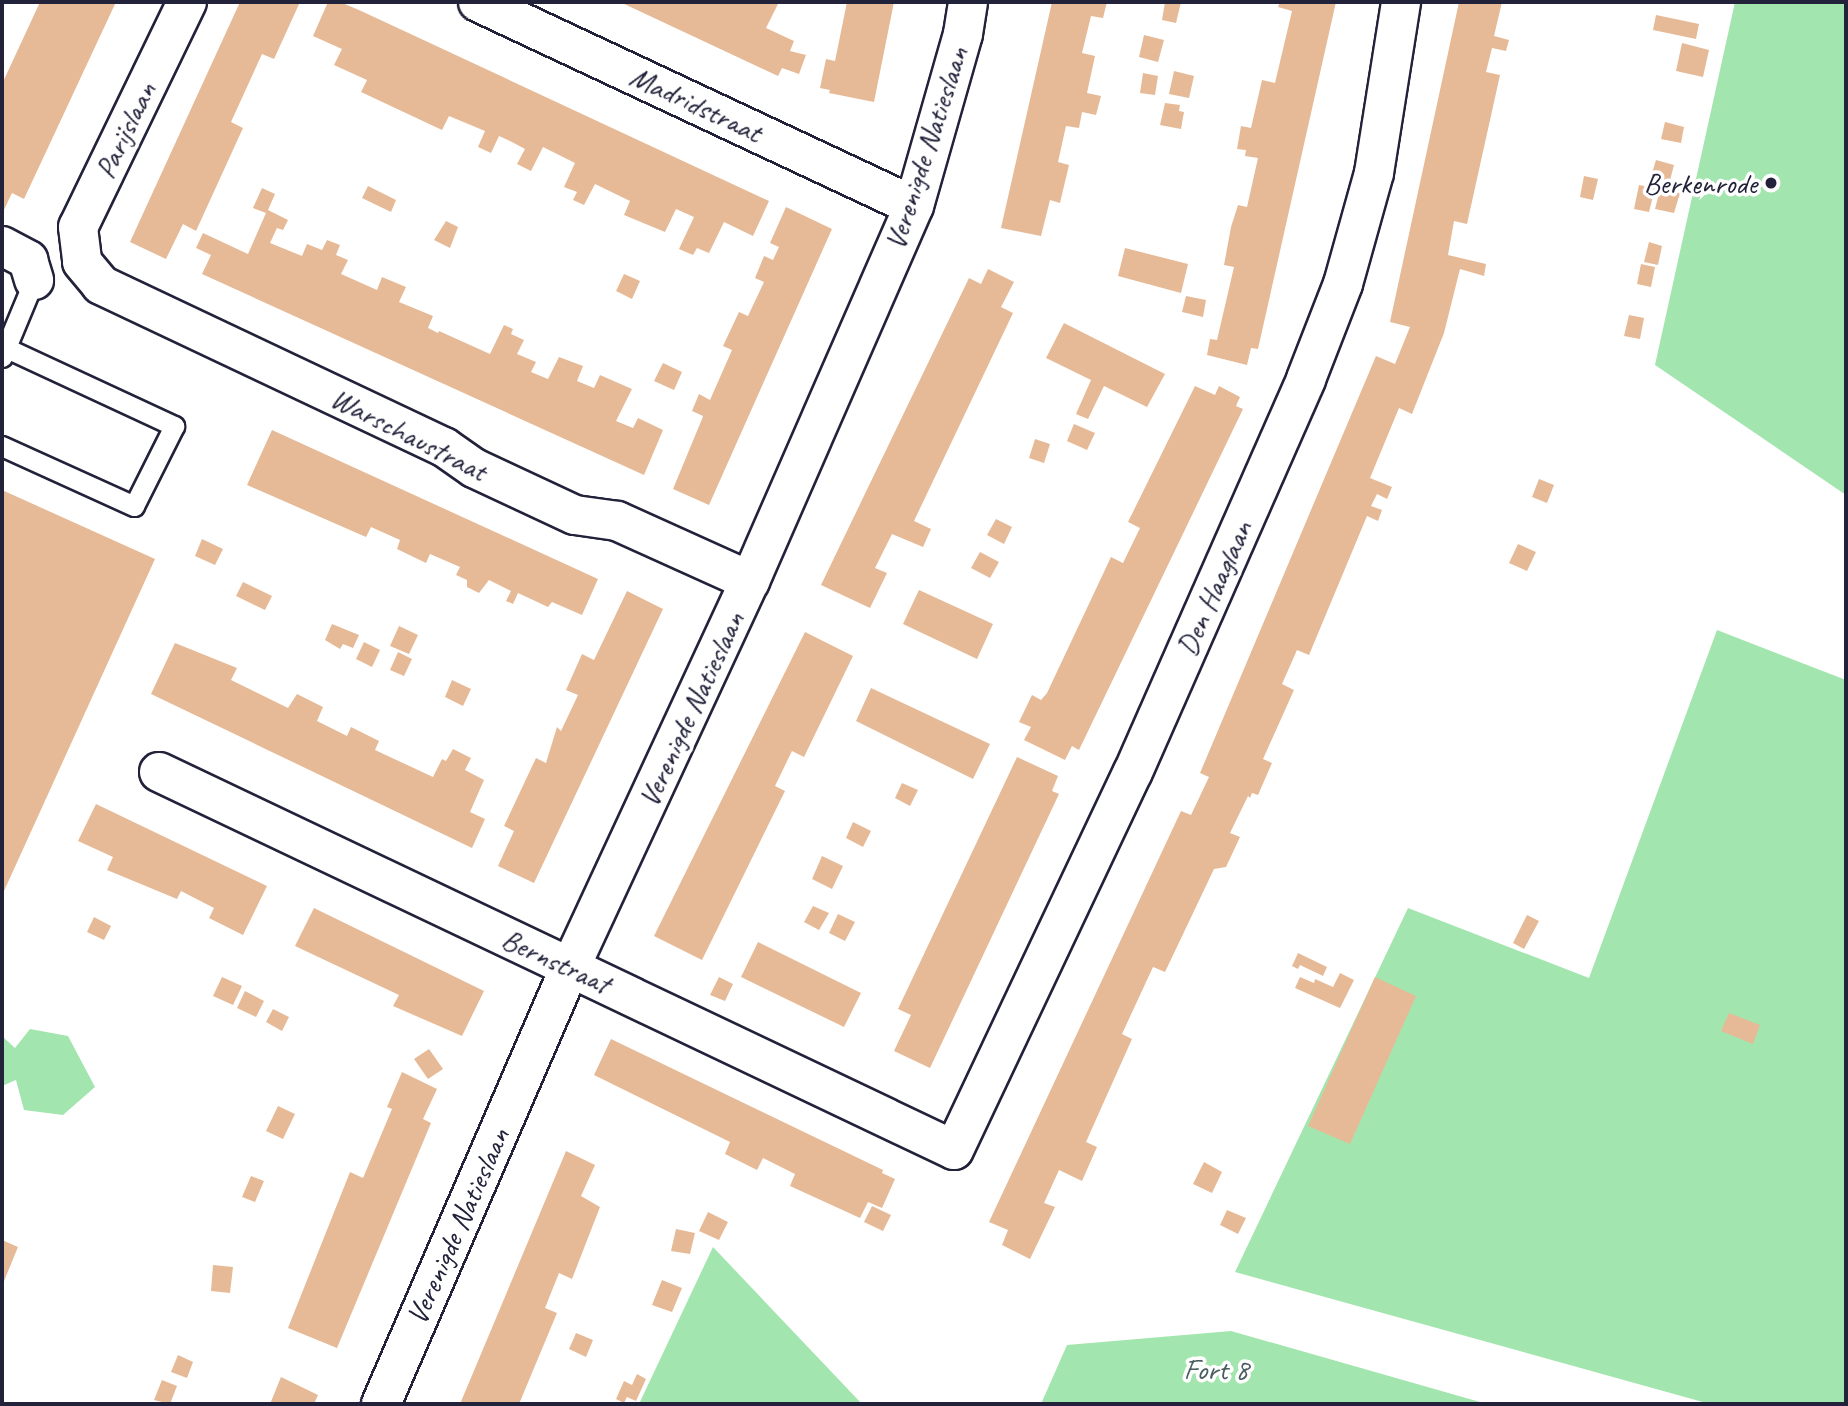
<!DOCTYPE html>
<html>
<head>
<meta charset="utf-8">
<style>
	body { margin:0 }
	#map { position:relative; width:1848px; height:1406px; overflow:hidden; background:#fff; font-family:Caveat,sans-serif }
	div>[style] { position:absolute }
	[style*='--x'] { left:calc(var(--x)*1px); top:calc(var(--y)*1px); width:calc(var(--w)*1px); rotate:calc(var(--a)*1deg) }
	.green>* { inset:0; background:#a3e5ae }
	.building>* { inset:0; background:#e6ba96 }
	.roads { filter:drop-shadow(2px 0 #22223b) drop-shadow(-2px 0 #22223b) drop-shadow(0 2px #22223b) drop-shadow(0 -2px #22223b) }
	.lane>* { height:19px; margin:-9.5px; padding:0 9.5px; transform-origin:9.5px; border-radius:9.5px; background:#fff }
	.street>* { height:38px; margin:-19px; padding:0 19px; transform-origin:19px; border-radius:19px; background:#fff }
	.dots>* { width:19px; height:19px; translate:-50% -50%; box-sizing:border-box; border:4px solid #fff; border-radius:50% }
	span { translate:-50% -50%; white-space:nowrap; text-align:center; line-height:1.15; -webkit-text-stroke:7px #fff; paint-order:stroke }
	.street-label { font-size:30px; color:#22223b }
	.poi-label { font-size:30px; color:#22223b }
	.right { translate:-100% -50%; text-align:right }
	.park-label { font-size:30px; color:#495c5e }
	.frame { position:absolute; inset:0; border:4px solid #22223b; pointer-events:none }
</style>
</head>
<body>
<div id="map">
	<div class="green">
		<div style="clip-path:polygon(1735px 2px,1846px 2px,1846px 495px,1655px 365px)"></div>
		<div style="clip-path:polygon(1717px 630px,1846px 680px,1846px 1404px,1710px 1404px,1235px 1272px,1408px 908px,1589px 978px)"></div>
		<div style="clip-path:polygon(30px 1029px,68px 1036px,95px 1087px,63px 1115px,24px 1110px,16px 1080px,2px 1086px,2px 1036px,15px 1048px)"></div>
		<div style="clip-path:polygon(713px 1247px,862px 1404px,639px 1404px)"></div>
		<div style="clip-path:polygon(1231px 1331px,1487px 1404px,1041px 1404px,1067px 1345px)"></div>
	</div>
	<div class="building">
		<div style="clip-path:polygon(40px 2px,116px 2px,24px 199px,12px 193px,2px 214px,2px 84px)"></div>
		<div style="clip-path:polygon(240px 2px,300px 2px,274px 59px,262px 54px,231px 122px,243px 128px,196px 231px,183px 224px,166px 259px,130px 242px)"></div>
		<div style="clip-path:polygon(328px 2px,340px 2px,359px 10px,769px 201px,753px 236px,724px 222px,709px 253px,697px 248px,693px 255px,679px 249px,694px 217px,676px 209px,665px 232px,624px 215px,630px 201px,595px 184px,584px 205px,573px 200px,577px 192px,564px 187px,575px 163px,543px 147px,531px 171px,517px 164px,525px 149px,512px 142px,499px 136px,491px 153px,478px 147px,485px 131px,449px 116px,442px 130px,361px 92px,367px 80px,334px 65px,342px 49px,313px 36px)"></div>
		<div style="clip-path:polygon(620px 2px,779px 2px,766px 28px,794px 41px,790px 51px,806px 55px,799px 74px,782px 68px,778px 76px)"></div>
		<div style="clip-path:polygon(847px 2px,894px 2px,874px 102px,829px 93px,830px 90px,820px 88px,826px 59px,835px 61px)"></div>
		<div style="clip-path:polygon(1052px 2px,1107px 2px,1103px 18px,1091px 16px,1082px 53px,1095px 56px,1087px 93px,1101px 96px,1096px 115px,1082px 112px,1079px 128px,1066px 126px,1058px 162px,1069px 165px,1060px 203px,1050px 200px,1041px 236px,1001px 228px)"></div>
		<div style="clip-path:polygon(1165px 2px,1181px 2px,1176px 23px,1162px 20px)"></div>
		<div style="clip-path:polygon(1280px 2px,1336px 2px,1258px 349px,1251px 348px,1247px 365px,1207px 355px,1210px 339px,1217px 340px,1234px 267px,1224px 265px,1231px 227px,1238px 205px,1247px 207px,1258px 158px,1245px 156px,1246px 150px,1237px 149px,1241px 126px,1251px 128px,1262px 80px,1275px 83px,1292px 11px,1278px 7px)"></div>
		<div style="clip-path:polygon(1459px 2px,1502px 2px,1494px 36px,1509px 40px,1506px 51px,1492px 48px,1486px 72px,1500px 75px,1467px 224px,1454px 221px,1448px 255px,1486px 264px,1484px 276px,1460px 269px,1444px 333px,1412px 414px,1399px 408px,1370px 478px,1392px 487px,1387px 499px,1377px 494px,1371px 506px,1382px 510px,1378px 521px,1367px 516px,1309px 655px,1297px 650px,1282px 684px,1294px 690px,1263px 759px,1272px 763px,1258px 795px,1252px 793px,1250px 798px,1248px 796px,1230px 833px,1240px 837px,1226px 867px,1214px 869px,1165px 972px,1153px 967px,1122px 1034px,1132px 1039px,1086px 1142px,1097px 1147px,1082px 1181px,1059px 1170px,1044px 1203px,1055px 1207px,1030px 1259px,1002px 1245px,1008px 1230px,989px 1222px,1181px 811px,1191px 815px,1209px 777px,1200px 773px,1376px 356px,1395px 364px,1410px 327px,1390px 322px)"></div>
		<div style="clip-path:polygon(1656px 15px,1699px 24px,1696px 39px,1653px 30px)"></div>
		<div style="clip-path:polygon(1144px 35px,1164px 40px,1158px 62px,1139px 57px)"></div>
		<div style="clip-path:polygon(1682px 43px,1709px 50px,1703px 77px,1676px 71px)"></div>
		<div style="clip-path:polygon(1174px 71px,1194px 76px,1189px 98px,1169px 94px)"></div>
		<div style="clip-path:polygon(1143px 73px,1158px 76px,1155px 95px,1140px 93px)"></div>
		<div style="clip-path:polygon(1165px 103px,1180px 105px,1179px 111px,1184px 112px,1181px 129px,1160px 125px)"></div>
		<div style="clip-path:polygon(1665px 122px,1684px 127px,1681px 143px,1661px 139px)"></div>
		<div style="clip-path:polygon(1656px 160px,1674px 165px,1669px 184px,1650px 180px)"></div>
		<div style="clip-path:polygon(1584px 176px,1598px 179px,1593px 200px,1580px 197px)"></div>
		<div style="clip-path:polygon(1639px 185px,1655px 188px,1649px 212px,1634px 209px)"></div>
		<div style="clip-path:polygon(368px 186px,396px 200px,391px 212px,362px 198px)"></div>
		<div style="clip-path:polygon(262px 188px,275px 194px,268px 210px,288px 220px,283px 230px,277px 228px,270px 243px,302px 256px,307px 244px,322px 250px,327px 240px,340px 245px,336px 255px,348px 260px,341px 274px,377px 290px,382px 277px,406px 287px,399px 302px,433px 316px,428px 328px,438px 333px,439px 331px,490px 354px,504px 325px,513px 329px,511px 334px,524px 340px,517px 354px,536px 362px,531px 372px,548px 379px,559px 357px,583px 366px,577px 381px,594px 388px,600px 375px,632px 389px,616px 421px,633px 428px,638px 418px,663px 430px,644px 475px,202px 274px,211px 255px,196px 248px,203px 233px,248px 254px,266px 213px,253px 208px)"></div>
		<div style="clip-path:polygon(1660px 190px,1680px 193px,1674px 213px,1655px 209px)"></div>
		<div style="clip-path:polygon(786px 207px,832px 229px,709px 505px,673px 489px,702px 419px,703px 416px,692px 411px,699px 394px,710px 400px,732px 350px,723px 346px,739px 312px,748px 316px,764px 282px,755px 278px,764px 256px,773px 260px,779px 247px,770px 243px)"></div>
		<div style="clip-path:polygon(446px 221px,458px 227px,450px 248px,434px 240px)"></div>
		<div style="clip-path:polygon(1649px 242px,1662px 246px,1658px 265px,1644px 262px)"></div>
		<div style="clip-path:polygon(1125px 248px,1188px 264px,1181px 293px,1118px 276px)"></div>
		<div style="clip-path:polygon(1641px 264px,1655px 267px,1651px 287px,1637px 284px)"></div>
		<div style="clip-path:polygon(988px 269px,1014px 282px,1001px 307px,1013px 313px,914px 521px,931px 529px,923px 547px,892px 534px,875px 568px,887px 573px,870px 608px,821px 585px,969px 278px,981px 284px)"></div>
		<div style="clip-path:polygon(624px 274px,640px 281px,632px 299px,616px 291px)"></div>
		<div style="clip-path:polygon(1186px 296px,1206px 300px,1203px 317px,1182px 312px)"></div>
		<div style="clip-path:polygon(1629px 315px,1644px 318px,1640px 339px,1624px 336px)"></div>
		<div style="clip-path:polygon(1064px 323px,1165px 374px,1147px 407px,1104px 386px,1088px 419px,1076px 414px,1091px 380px,1046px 358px)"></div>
		<div style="clip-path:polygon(663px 363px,682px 372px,674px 390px,654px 381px)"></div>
		<div style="clip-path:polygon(1195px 386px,1215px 395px,1219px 386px,1240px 397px,1236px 406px,1243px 409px,1079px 750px,1072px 746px,1065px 760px,1024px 740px,1031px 727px,1019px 722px,1032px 695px,1041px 700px,1047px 693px,1111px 557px,1123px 563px,1140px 528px,1128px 522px)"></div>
		<div style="clip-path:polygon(1074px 424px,1095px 433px,1087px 450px,1067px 441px)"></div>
		<div style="clip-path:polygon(272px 430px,598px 579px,582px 615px,552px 602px,548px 607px,518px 593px,513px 604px,506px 601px,511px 591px,489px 580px,479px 593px,467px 587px,467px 580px,456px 575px,460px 567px,430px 554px,426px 563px,397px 549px,400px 540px,371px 527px,366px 537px,247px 485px)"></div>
		<div style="clip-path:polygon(1035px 439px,1050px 444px,1044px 463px,1029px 458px)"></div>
		<div style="clip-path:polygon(1539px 479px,1554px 485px,1547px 503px,1532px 497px)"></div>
		<div style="clip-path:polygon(2px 490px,155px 559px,4px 891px,2px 890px)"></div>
		<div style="clip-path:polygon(996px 519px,1012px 527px,1004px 544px,987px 535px)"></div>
		<div style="clip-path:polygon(202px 539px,223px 549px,215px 565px,195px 556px)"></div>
		<div style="clip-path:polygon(1518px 544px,1536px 552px,1527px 571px,1509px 563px)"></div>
		<div style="clip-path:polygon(980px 552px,999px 562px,990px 578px,971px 568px)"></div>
		<div style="clip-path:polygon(243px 582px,272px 596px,265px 610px,236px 596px)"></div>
		<div style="clip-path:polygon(919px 590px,993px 624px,977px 659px,903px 624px)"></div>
		<div style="clip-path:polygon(627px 591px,663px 609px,534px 883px,498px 866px,514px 831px,504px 826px,536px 758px,546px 763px,557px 727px,561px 731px,578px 695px,566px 690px,582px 654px,594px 660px)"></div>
		<div style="clip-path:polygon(332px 624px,359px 635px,353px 648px,343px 644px,340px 649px,325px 640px)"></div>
		<div style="clip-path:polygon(399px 626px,418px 635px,409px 654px,390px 646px)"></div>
		<div style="clip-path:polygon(805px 632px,853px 656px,804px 757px,792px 751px,775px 786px,785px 791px,702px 960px,654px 936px)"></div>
		<div style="clip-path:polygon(364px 642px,380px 650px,372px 667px,356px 659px)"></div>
		<div style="clip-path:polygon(175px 643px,237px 668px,231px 680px,288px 708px,297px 694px,323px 707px,317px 721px,347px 736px,351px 727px,379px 741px,375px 750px,433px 777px,442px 759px,446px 761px,453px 749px,471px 758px,465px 770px,484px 780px,470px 812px,485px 819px,472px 848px,151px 694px)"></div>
		<div style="clip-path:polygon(398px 652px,412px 659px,404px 676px,390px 670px)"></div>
		<div style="clip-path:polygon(452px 680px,471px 689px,463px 706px,445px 697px)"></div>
		<div style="clip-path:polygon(871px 688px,990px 744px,973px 779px,856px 721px)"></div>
		<div style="clip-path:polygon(1017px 757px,1058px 776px,1052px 791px,1059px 794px,930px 1068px,894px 1051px,911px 1015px,898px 1009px)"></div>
		<div style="clip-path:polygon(902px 783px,918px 790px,910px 806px,895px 798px)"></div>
		<div style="clip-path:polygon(96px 804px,267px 886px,243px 935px,209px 918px,214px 908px,181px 891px,177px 899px,107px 870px,113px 857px,78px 841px)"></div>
		<div style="clip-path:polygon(853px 822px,871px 831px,863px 847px,846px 838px)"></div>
		<div style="clip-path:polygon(822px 856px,843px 866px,832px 889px,812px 879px)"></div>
		<div style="clip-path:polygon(813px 906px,829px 913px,819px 930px,804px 922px)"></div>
		<div style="clip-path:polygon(314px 908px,484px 991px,462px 1036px,393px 1006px,399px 995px,295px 946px)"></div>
		<div style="clip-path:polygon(838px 914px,855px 922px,845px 941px,829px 933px)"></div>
		<div style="clip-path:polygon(1527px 915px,1539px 921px,1524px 949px,1513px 943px)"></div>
		<div style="clip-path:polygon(94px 917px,111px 926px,104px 940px,87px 932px)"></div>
		<div style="clip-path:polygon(758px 942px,861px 993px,844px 1027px,741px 977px)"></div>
		<div style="clip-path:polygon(1298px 953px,1327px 967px,1323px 976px,1300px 965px,1298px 969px,1292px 966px)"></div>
		<div style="clip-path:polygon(1340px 973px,1354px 980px,1340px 1008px,1295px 988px,1300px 977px,1314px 983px,1315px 979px,1333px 987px)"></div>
		<div style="clip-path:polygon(222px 977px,242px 986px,233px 1005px,213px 996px)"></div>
		<div style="clip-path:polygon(719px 977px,733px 984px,725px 1001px,710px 995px)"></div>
		<div style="clip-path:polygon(1375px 977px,1416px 996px,1350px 1144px,1308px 1126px)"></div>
		<div style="clip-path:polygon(245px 991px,264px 1001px,256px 1017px,237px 1008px)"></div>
		<div style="clip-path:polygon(273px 1009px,289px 1017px,282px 1031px,266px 1022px)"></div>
		<div style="clip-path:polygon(1729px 1013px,1760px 1025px,1753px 1044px,1721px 1031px)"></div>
		<div style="clip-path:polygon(611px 1039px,883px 1170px,882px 1173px,895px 1179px,882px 1208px,868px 1202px,860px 1218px,790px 1186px,795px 1174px,763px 1158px,757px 1170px,725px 1154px,730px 1142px,594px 1075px)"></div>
		<div style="clip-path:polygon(429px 1049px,443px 1069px,428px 1079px,414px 1059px)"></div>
		<div style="clip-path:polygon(402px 1072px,437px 1089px,423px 1119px,431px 1123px,337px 1348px,288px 1328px,350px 1172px,363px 1178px,392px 1109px,387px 1107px)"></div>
		<div style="clip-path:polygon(278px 1106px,295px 1114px,283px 1139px,266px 1131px)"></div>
		<div style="clip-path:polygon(566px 1151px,595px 1165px,581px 1196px,600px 1207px,572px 1279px,559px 1273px,545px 1308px,557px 1313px,519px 1404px,460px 1404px)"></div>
		<div style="clip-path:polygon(1204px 1162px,1222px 1172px,1212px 1193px,1193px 1184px)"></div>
		<div style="clip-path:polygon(251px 1176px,264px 1181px,255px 1202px,242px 1197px)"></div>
		<div style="clip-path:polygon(872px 1206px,891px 1215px,883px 1231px,864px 1222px)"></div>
		<div style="clip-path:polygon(1227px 1210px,1246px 1218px,1238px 1234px,1220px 1225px)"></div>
		<div style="clip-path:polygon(708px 1212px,728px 1222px,719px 1240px,699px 1231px)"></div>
		<div style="clip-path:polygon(676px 1229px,695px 1233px,690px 1254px,671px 1251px)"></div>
		<div style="clip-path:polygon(2px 1240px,18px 1247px,2px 1286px)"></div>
		<div style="clip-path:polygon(213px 1265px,233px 1267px,230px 1293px,211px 1291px)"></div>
		<div style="clip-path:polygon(662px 1280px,682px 1288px,672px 1312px,652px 1305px)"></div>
		<div style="clip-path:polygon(576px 1333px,593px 1340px,586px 1357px,569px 1349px)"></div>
		<div style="clip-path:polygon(178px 1355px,193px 1362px,187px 1378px,171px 1372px)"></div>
		<div style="clip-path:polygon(637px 1374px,646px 1379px,636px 1401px,627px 1397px,624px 1403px,616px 1399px,624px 1381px,632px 1385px)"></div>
		<div style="clip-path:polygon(281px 1377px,318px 1395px,314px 1404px,270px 1404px)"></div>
		<div style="clip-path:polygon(162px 1380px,177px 1386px,170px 1404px,154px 1400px)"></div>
	</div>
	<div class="roads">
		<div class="lane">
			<div style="--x:2;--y:346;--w:190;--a:24.9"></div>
			<div style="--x:174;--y:426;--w:89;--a:116.6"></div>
			<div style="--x:134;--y:506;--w:145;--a:-155.6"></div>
			<div style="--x:2;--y:357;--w:83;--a:-67.4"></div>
		</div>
		<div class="street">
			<div style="--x:187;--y:2;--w:250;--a:115.8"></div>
			<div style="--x:78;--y:227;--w:35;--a:83"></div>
			<div style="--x:82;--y:262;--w:30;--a:50"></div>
			<div style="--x:101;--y:285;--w:379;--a:25.3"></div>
			<div style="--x:444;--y:447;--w:37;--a:35"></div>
			<div style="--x:474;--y:468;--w:111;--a:25"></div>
			<div style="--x:575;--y:515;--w:42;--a:8.1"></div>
			<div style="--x:617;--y:521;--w:146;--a:24.3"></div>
			<div style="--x:478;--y:2;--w:481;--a:25.1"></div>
			<div style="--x:2;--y:246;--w:30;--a:28"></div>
			<div style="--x:28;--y:260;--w:21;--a:73"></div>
			<div style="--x:159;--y:772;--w:880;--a:25.43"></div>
			<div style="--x:954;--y:1150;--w:418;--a:-64.7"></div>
			<div style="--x:1133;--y:772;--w:429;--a:-66.2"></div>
			<div style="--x:1306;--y:379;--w:102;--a:-68.7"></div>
			<div style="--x:1343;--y:284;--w:115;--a:-74.4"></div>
			<div style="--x:1374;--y:173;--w:173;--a:-81"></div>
			<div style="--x:381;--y:1404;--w:475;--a:-66.6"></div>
			<div style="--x:570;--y:968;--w:427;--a:-65.1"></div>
			<div style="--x:750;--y:581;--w:409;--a:-66.4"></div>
			<div style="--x:914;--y:206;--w:179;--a:-74.1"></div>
			<div style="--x:963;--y:34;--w:32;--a:-81"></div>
		</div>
	</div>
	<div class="dots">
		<div style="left:1771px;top:183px;background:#22223b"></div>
	</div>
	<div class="street-label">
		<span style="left:696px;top:104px;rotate:25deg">Madridstraat</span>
		<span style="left:125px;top:130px;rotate:-64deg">Parijslaan</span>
		<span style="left:926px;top:148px;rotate:-72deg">Verenigde Natieslaan</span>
		<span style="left:409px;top:434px;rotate:27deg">Warschaustraat</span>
		<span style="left:1214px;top:588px;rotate:-66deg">Den Haaglaan</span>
		<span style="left:691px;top:709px;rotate:-65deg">Verenigde Natieslaan</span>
		<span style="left:556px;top:961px;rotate:25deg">Bernstraat</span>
		<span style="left:458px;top:1226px;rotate:-66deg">Verenigde Natieslaan</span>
	</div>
	<div class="poi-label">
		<span class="right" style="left:1757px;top:183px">Berkenrode</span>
	</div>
	<div class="park-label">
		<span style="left:1216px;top:1369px">Fort 8</span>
	</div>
	<div class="frame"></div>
</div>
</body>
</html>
